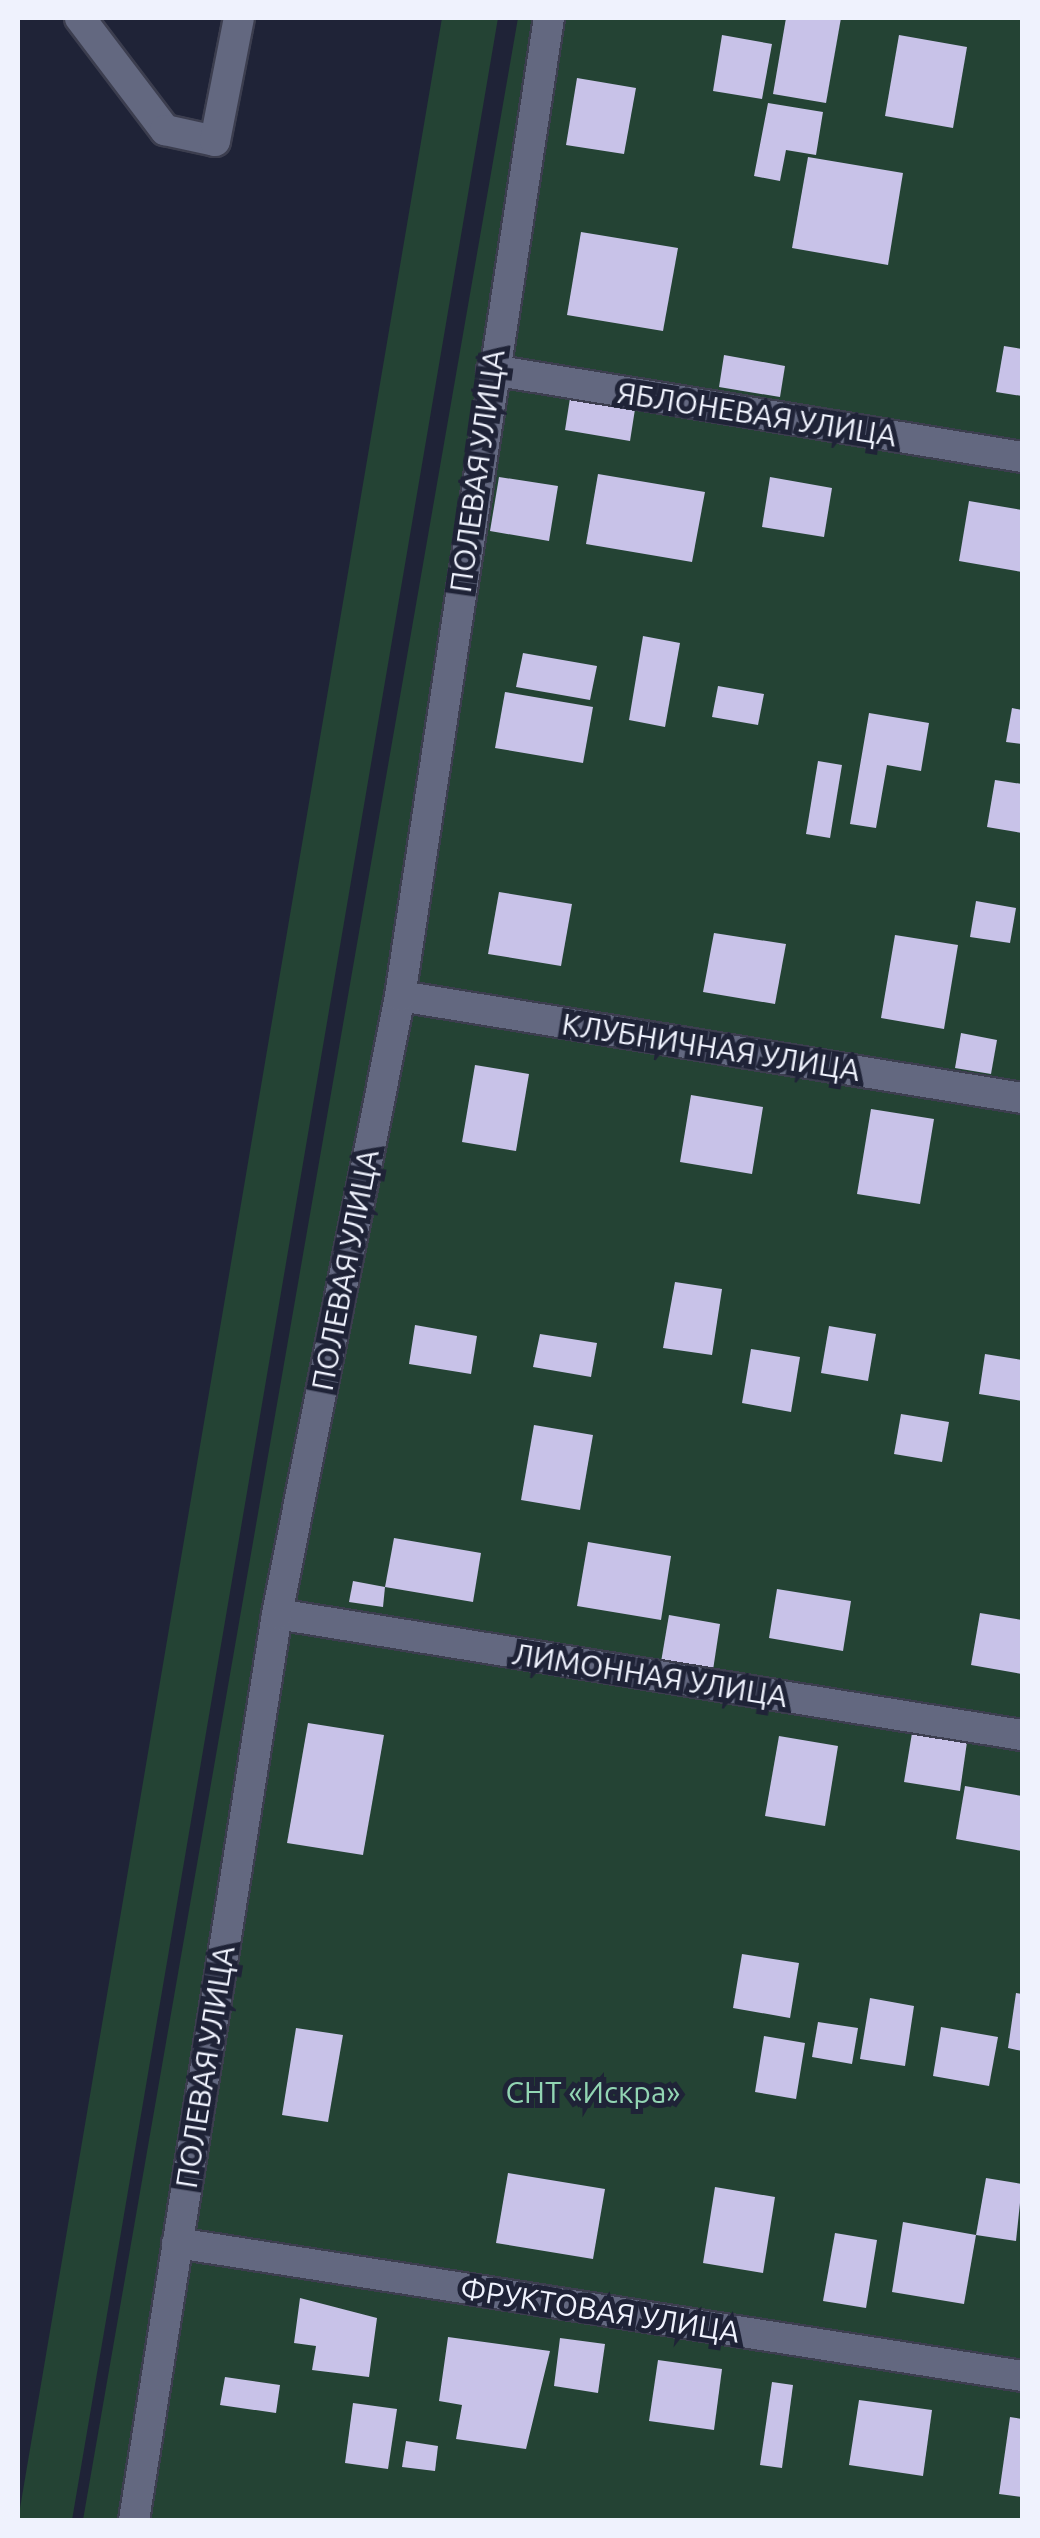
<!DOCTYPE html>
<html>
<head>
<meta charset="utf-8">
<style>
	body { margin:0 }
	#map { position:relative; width:1040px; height:2538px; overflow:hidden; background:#1f2337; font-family:Ubuntu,sans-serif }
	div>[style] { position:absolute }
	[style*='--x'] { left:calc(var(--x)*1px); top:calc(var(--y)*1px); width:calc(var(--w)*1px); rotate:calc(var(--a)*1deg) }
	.green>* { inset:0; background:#244334 }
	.building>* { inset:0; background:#c8c2e8 }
	.roads { filter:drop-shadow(2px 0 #3c3e4f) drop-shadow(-2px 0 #3c3e4f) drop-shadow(0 2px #3c3e4f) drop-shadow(0 -2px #3c3e4f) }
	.lane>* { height:30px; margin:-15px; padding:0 15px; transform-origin:15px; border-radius:15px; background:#636880 }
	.street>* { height:30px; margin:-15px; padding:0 15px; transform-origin:15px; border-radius:15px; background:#636880 }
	span { translate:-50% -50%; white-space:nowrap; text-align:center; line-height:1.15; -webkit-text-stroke:10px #1f2337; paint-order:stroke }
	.street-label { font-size:30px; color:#eff2fd }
	.park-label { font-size:30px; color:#92d5b3 }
	.frame { position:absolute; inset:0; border:20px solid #eff2fd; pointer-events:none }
</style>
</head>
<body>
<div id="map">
	<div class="green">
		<div style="clip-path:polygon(442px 18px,498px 18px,72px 2520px,18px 2520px)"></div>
		<div style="clip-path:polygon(518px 18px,1022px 18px,1022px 2520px,83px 2520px)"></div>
	</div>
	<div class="building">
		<div style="clip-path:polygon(786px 18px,841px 18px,826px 103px,773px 94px)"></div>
		<div style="clip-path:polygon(722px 35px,772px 44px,762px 99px,713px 91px)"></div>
		<div style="clip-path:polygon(899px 35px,967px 47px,953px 128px,885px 116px)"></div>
		<div style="clip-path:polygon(577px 78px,636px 88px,624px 154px,566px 145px)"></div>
		<div style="clip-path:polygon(768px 103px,823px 112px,816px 155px,786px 150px,780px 181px,754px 176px)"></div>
		<div style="clip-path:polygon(808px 157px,903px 173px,888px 265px,792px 248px)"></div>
		<div style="clip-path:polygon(581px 232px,678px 248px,663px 331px,567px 315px)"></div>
		<div style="clip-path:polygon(1004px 346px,1022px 349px,1022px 396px,996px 392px)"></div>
		<div style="clip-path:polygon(724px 355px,785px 366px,780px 397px,719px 387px)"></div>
		<div style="clip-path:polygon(570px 398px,635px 409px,630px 441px,565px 430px)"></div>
		<div style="clip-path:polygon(598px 474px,705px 492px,692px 562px,586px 544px)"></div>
		<div style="clip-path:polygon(499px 477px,558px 486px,549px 541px,490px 531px)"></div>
		<div style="clip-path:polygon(770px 477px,832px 488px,824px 537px,762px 527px)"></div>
		<div style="clip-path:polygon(969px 501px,1022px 510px,1022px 572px,959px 561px)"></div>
		<div style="clip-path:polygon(643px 636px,680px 643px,665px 727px,629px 720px)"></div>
		<div style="clip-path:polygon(523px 653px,597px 666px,590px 700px,516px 687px)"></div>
		<div style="clip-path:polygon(718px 686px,764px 694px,758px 725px,712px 717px)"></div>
		<div style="clip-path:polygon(505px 692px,593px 707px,583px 763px,495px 748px)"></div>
		<div style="clip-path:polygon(1012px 708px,1022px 710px,1022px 744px,1006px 742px)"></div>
		<div style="clip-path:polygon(869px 713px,929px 723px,921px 771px,887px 765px,876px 828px,850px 824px)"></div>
		<div style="clip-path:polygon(818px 761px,842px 765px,830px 838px,806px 834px)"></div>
		<div style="clip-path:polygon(995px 780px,1022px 784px,1022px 833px,987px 827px)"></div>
		<div style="clip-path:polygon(499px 892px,572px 904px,561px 966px,488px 954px)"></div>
		<div style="clip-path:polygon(976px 901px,1016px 908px,1010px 943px,970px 937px)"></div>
		<div style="clip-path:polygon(714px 933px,786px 944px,775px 1004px,703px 992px)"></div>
		<div style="clip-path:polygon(895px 935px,958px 945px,944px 1029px,881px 1018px)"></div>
		<div style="clip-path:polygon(961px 1033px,997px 1040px,991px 1074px,955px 1068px)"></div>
		<div style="clip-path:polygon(475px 1065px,529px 1074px,516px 1151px,462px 1142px)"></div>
		<div style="clip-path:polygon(691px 1095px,763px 1107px,752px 1174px,680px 1162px)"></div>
		<div style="clip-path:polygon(871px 1109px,934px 1119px,920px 1204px,857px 1194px)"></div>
		<div style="clip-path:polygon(675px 1282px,722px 1289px,712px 1355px,663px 1348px)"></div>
		<div style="clip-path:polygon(415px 1325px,477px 1336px,471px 1374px,409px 1364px)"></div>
		<div style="clip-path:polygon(829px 1326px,876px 1334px,868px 1381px,821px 1373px)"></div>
		<div style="clip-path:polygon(540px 1334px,597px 1343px,591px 1377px,533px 1367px)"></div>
		<div style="clip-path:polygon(751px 1349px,800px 1357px,791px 1412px,742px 1403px)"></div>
		<div style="clip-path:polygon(985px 1354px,1022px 1360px,1022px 1401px,979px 1394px)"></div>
		<div style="clip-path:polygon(901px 1414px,949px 1422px,942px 1462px,894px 1454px)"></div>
		<div style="clip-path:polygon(534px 1425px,593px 1435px,580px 1510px,521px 1500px)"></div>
		<div style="clip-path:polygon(394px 1538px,481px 1553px,473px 1602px,385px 1587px)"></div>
		<div style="clip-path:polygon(588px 1542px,671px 1556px,661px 1620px,577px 1606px)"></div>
		<div style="clip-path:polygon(353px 1581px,385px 1587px,383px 1607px,349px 1602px)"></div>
		<div style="clip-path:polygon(777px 1589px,851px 1601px,843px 1651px,769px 1638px)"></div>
		<div style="clip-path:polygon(980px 1613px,1022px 1620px,1022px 1674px,971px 1665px)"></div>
		<div style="clip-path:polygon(669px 1615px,720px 1624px,713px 1670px,661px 1662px)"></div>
		<div style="clip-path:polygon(308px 1723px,384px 1735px,363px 1855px,287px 1843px)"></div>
		<div style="clip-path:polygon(912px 1733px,967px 1742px,960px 1791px,904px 1782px)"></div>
		<div style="clip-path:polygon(779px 1736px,838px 1746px,825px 1826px,765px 1816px)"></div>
		<div style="clip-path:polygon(965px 1786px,1022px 1796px,1022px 1851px,956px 1839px)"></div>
		<div style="clip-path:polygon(742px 1954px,799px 1963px,790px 2018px,733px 2008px)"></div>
		<div style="clip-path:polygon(1016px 1993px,1022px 1994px,1022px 2051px,1008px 2048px)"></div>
		<div style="clip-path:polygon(870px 1998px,914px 2006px,905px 2066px,860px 2059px)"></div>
		<div style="clip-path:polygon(818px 2022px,858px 2028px,852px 2064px,812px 2057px)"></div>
		<div style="clip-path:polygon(941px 2027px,998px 2037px,989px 2086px,933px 2076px)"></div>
		<div style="clip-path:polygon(296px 2028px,343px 2035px,328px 2122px,282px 2115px)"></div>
		<div style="clip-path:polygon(764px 2036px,805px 2043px,796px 2099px,755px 2092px)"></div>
		<div style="clip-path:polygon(508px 2173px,605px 2189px,593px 2259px,496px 2243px)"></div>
		<div style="clip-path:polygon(986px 2178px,1022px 2184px,1016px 2241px,976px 2235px)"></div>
		<div style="clip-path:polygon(715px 2187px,775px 2197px,763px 2273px,703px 2263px)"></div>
		<div style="clip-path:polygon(903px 2222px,976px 2235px,964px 2304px,892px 2292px)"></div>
		<div style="clip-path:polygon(835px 2233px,877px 2240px,866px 2308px,823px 2301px)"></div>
		<div style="clip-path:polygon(300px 2298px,377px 2318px,369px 2377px,312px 2370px,316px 2346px,294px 2343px)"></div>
		<div style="clip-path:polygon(448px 2337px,550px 2351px,526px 2449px,456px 2439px,462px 2405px,439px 2401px)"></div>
		<div style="clip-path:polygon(560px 2338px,605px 2344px,598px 2393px,554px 2386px)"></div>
		<div style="clip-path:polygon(658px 2360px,722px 2369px,714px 2430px,649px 2421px)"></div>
		<div style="clip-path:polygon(225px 2377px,280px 2385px,276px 2413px,220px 2405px)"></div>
		<div style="clip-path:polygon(772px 2382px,793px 2385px,782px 2468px,760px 2465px)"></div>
		<div style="clip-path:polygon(859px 2400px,932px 2410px,923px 2476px,849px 2465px)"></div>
		<div style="clip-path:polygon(353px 2403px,397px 2409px,388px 2469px,345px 2463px)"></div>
		<div style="clip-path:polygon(1010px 2417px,1022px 2419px,1022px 2497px,999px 2494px)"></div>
		<div style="clip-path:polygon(406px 2441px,438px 2446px,435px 2471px,402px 2467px)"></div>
	</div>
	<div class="roads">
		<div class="lane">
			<div style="--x:492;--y:370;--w:537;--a:9.32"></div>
			<div style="--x:400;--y:996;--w:630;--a:9.31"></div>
			<div style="--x:277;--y:1614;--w:755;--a:9.23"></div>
			<div style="--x:177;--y:2243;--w:855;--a:8.94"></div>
		</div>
		<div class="street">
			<div style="--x:80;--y:18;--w:141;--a:52.8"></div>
			<div style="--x:165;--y:130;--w:51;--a:12.4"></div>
			<div style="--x:215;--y:141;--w:125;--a:-79"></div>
			<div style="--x:134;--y:2520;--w:917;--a:-81.03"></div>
			<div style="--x:277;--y:1614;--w:630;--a:-78.74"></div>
			<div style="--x:400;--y:996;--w:989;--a:-81.34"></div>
		</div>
	</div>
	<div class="street-label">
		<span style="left:757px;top:414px;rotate:9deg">ЯБЛОНЕВАЯ УЛИЦА</span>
		<span style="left:477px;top:471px;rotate:-82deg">ПОЛЕВАЯ УЛИЦА</span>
		<span style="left:711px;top:1047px;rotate:9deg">КЛУБНИЧНАЯ УЛИЦА</span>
		<span style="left:345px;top:1270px;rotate:-79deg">ПОЛЕВАЯ УЛИЦА</span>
		<span style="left:650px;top:1675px;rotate:9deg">ЛИМОННАЯ УЛИЦА</span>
		<span style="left:205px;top:2067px;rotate:-81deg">ПОЛЕВАЯ УЛИЦА</span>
		<span style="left:600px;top:2310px;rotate:9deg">ФРУКТОВАЯ УЛИЦА</span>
	</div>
	<div class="park-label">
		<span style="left:593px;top:2092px">СНТ «Искра»</span>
	</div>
	<div class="frame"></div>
</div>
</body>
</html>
